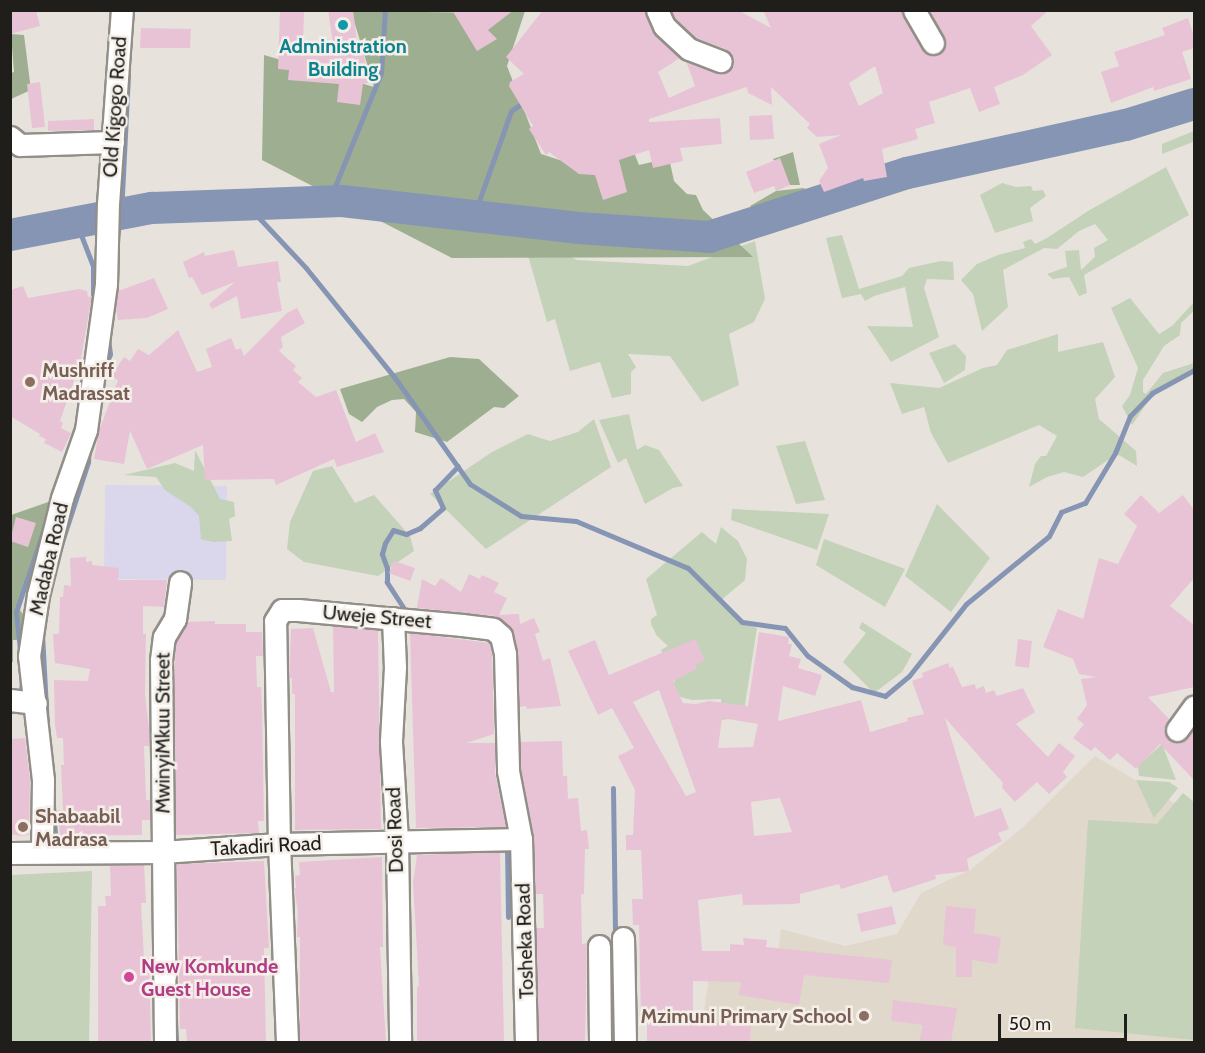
<!DOCTYPE html>
<html>
<head>
<meta charset="utf-8">
<style>
	body { margin:0 }
	#map { position:relative; width:1205px; height:1053px; overflow:hidden; background:#e7e3dc; font-family:Cabin,sans-serif }
	div>[style] { position:absolute }
	[style*='--x'] { left:calc(var(--x)*1px); top:calc(var(--y)*1px); width:calc(var(--w)*1px); rotate:calc(var(--a)*1deg) }
	.built>* { inset:0; background:#e0d8cb }
	.industrial>* { inset:0; background:#dad6ec }
	.green>* { inset:0; background:#c3d2b8 }
	.forest>* { inset:0; background:#9daf90 }
	.stream>* { height:5px; margin:-2.5px; padding:0 2.5px; transform-origin:2.5px; border-radius:2.5px; background:#8695b3 }
	.river>* { height:32px; margin:-16px; padding:0 16px; transform-origin:16px; border-radius:16px; background:#8695b3 }
	.building>* { inset:0; background:#e8c3d6 }
	.roads { filter:drop-shadow(2px 0 #928e88) drop-shadow(-2px 0 #928e88) drop-shadow(0 2px #928e88) drop-shadow(0 -2px #928e88) }
	.minor>* { height:21px; margin:-10.5px; padding:0 10.5px; transform-origin:10.5px; border-radius:10.5px; background:#fff }
	.dots>* { width:16px; height:16px; translate:-50% -50%; box-sizing:border-box; border:3px solid #f4f0e9; border-radius:50% }
	span { translate:-50% -50%; white-space:nowrap; text-align:center; line-height:1.15; -webkit-text-stroke:5px #f4f0e9; paint-order:stroke }
	.culture-label { font-size:20px; color:#0d838f; font-weight:700 }
	.street-label { font-size:20px; color:#1f1e1b }
	.education-label { font-size:20px; color:#785e54; font-weight:700 }
	.left { translate:0 -50%; text-align:left }
	.right { translate:-100% -50%; text-align:right }
	.hotel-label { font-size:20px; color:#b23c85; font-weight:700 }
	.frame { position:absolute; inset:0; border:12px solid #1f1e1b; pointer-events:none }
	.scale { position:absolute; left:998px; top:1014px; width:129px; height:27px; box-sizing:border-box; border:3px solid #1f1e1b; border-top:0; padding-left:8px; font-size:18px; line-height:21px; white-space:nowrap; color:#1f1e1b; -webkit-text-stroke:4px #f4f0e9; paint-order:stroke }
</style>
</head>
<body>
<div id="map">
	<div class="built">
		<div style="clip-path:polygon(1095px 756px,1194px 815px,1194px 1042px,699px 1042px,712px 959px,777px 963px,781px 929px,845px 946px,897px 934px,921px 893px,970px 870px,1022px 828px)"></div>
	</div>
	<div class="industrial">
		<div style="clip-path:polygon(105px 485px,227px 486px,226px 580px,104px 579px)"></div>
	</div>
	<div class="green">
		<div style="clip-path:polygon(1194px 131px,1194px 147px,1193px 142px,1162px 154px,1162px 144px)"></div>
		<div style="clip-path:polygon(1166px 167px,1189px 215px,1084px 275px,1087px 293px,1079px 296px,1069px 277px,1053px 279px,1047px 274px,1067px 267px,1065px 251px,1079px 250px,1081px 270px,1095px 257px,1094px 248px,1108px 240px,1095px 224px,1079px 231px,1057px 249px,1044px 248px,1003px 270px,1008px 307px,982px 331px,973px 294px,961px 280px,977px 264px,998px 255px,1025px 248px,1023px 242px,1031px 239px,1035px 244px,1047px 238px,1088px 211px)"></div>
		<div style="clip-path:polygon(1002px 183px,1016px 187px,1031px 186px,1033px 191px,1043px 190px,1046px 196px,1030px 208px,1033px 221px,995px 233px,980px 195px)"></div>
		<div style="clip-path:polygon(521px 231px,577px 260px,688px 266px,755px 241px,765px 299px,754px 322px,729px 334px,739px 385px,702px 402px,670px 356px,628px 354px,636px 367px,631px 372px,631px 394px,612px 398px,600px 362px,570px 371px,555px 319px,547px 322px)"></div>
		<div style="clip-path:polygon(842px 235px,859px 289px,902px 276px,909px 268px,941px 261px,953px 262px,954px 280px,927px 279px,924px 288px,939px 337px,891px 362px,867px 326px,913px 327px,905px 287px,874px 296px,865px 301px,861px 294px,842px 298px,826px 238px)"></div>
		<div style="clip-path:polygon(1130px 298px,1159px 334px,1172px 326px,1194px 302px,1194px 311px,1181px 323px,1180px 335px,1164px 346px,1143px 380px,1143px 392px,1146px 394px,1163px 373px,1194px 363px,1194px 371px,1155px 391px,1132px 425px,1122px 406px,1130px 395px,1138px 368px,1111px 308px)"></div>
		<div style="clip-path:polygon(1058px 334px,1058px 352px,1103px 342px,1115px 377px,1095px 399px,1099px 419px,1136px 451px,1137px 466px,1117px 454px,1083px 477px,1064px 472px,1047px 477px,1029px 487px,1035px 464px,1041px 456px,1046px 456px,1057px 436px,1039px 425px,948px 463px,931px 433px,924px 407px,902px 414px,890px 383px,939px 388px,983px 368px,997px 365px,1007px 350px)"></div>
		<div style="clip-path:polygon(955px 344px,966px 356px,965px 370px,944px 383px,929px 353px)"></div>
		<div style="clip-path:polygon(629px 414px,637px 450px,645px 445px,659px 450px,683px 486px,673px 488px,645px 504px,626px 458px,618px 463px,599px 420px)"></div>
		<div style="clip-path:polygon(594px 419px,611px 467px,486px 549px,430px 494px,492px 452px,528px 434px,550px 441px,578px 432px)"></div>
		<div style="clip-path:polygon(805px 441px,825px 500px,796px 504px,776px 446px)"></div>
		<div style="clip-path:polygon(195px 450px,220px 499px,234px 502px,235px 516px,229px 519px,232px 541px,213px 542px,201px 539px,199px 516px,191px 507px,165px 490px,156px 477px,124px 475px,175px 463px,194px 471px)"></div>
		<div style="clip-path:polygon(332px 466px,355px 503px,374px 495px,410px 536px,414px 551px,378px 576px,304px 562px,287px 549px,290px 522px,313px 471px)"></div>
		<div style="clip-path:polygon(937px 504px,990px 558px,951px 612px,905px 576px)"></div>
		<div style="clip-path:polygon(732px 509px,829px 514px,817px 550px,731px 520px)"></div>
		<div style="clip-path:polygon(721px 527px,738px 541px,747px 559px,745px 580px,720px 601px,740px 622px,757px 628px,743px 717px,721px 720px,721px 699px,692px 700px,676px 696px,665px 687px,675px 681px,661px 650px,668px 646px,657px 636px,651px 624px,651px 619px,657px 615px,646px 579px,702px 532px,716px 544px)"></div>
		<div style="clip-path:polygon(824px 539px,905px 569px,885px 607px,816px 565px)"></div>
		<div style="clip-path:polygon(862px 622px,912px 654px,902px 672px,874px 693px,843px 662px,866px 633px,859px 628px)"></div>
		<div style="clip-path:polygon(1162px 744px,1176px 780px,1139px 776px,1138px 766px)"></div>
		<div style="clip-path:polygon(1136px 780px,1169px 782px,1178px 788px,1154px 818px)"></div>
		<div style="clip-path:polygon(1183px 793px,1194px 802px,1194px 1040px,1075px 1028px,1088px 820px,1157px 824px)"></div>
		<div style="clip-path:polygon(92px 871px,89px 1042px,11px 1042px,11px 875px)"></div>
	</div>
	<div class="forest">
		<div style="clip-path:polygon(351px 11px,496px 13px,525px 11px,507px 66px,541px 154px,572px 164px,633px 150px,639px 165px,669px 158px,674px 181px,687px 194px,696px 195px,703px 210px,753px 257px,452px 258px,262px 160px,264px 55px,374px 87px)"></div>
		<div style="clip-path:polygon(11px 34px,24px 35px,31px 90px,11px 99px,10px 73px,14px 72px)"></div>
		<div style="clip-path:polygon(793px 152px,800px 185px,790px 185px,773px 159px)"></div>
		<div style="clip-path:polygon(803px 188px,828px 196px,814px 208px,767px 219px,750px 206px,776px 191px)"></div>
		<div style="clip-path:polygon(450px 357px,479px 359px,519px 396px,504px 408px,494px 407px,447px 442px,415px 432px,416px 412px,404px 399px,392px 400px,377px 407px,362px 422px,349px 414px,340px 389px)"></div>
		<div style="clip-path:polygon(54px 500px,19px 609px,28px 620px,22px 640px,13px 640px,13px 662px,11px 662px,11px 515px)"></div>
	</div>
	<div class="stream">
		<div style="--x:329;--y:201;--w:138;--a:-67.9"></div>
		<div style="--x:381;--y:73;--w:63;--a:-86.4"></div>
		<div style="--x:246;--y:204;--w:88;--a:46.8"></div>
		<div style="--x:306;--y:268;--w:141;--a:51"></div>
		<div style="--x:395;--y:378;--w:130;--a:54.7"></div>
		<div style="--x:470;--y:484;--w:60;--a:32.1"></div>
		<div style="--x:521;--y:516;--w:55;--a:5.2"></div>
		<div style="--x:576;--y:521;--w:121;--a:22.8"></div>
		<div style="--x:688;--y:568;--w:76;--a:45"></div>
		<div style="--x:742;--y:622;--w:43;--a:7.9"></div>
		<div style="--x:785;--y:628;--w:36;--a:51"></div>
		<div style="--x:808;--y:656;--w:54;--a:35.2"></div>
		<div style="--x:852;--y:687;--w:34;--a:15"></div>
		<div style="--x:885;--y:696;--w:31;--a:-40"></div>
		<div style="--x:909;--y:676;--w:92;--a:-51.6"></div>
		<div style="--x:966;--y:604;--w:107;--a:-39.3"></div>
		<div style="--x:1049;--y:536;--w:27;--a:-63"></div>
		<div style="--x:1061;--y:512;--w:26;--a:-21"></div>
		<div style="--x:1085;--y:503;--w:58;--a:-59"></div>
		<div style="--x:1115;--y:453;--w:40;--a:-68"></div>
		<div style="--x:1130;--y:416;--w:32;--a:-46"></div>
		<div style="--x:1152;--y:393;--w:48;--a:-28.7"></div>
		<div style="--x:474;--y:215;--w:110;--a:-70.4"></div>
		<div style="--x:511;--y:111;--w:16;--a:-35"></div>
		<div style="--x:76;--y:222;--w:47;--a:68.9"></div>
		<div style="--x:93;--y:266;--w:40;--a:90"></div>
		<div style="--x:117;--y:236;--w:22;--a:-80"></div>
		<div style="--x:121;--y:214;--w:139;--a:-87.1"></div>
		<div style="--x:103;--y:375;--w:22;--a:-72"></div>
		<div style="--x:110;--y:354;--w:17;--a:-97"></div>
		<div style="--x:57;--y:557;--w:100;--a:-71.9"></div>
		<div style="--x:88;--y:462;--w:13;--a:-86"></div>
		<div style="--x:403;--y:607;--w:30;--a:-123"></div>
		<div style="--x:387;--y:582;--w:14;--a:-90"></div>
		<div style="--x:387;--y:568;--w:15;--a:-110"></div>
		<div style="--x:382;--y:554;--w:11;--a:-75"></div>
		<div style="--x:385;--y:543;--w:15;--a:-58"></div>
		<div style="--x:393;--y:530;--w:14;--a:17"></div>
		<div style="--x:406;--y:534;--w:15;--a:-23"></div>
		<div style="--x:420;--y:528;--w:30;--a:-41"></div>
		<div style="--x:443;--y:508;--w:20;--a:-114"></div>
		<div style="--x:435;--y:490;--w:33;--a:-46"></div>
		<div style="--x:42;--y:634;--w:92;--a:86.9"></div>
		<div style="--x:20;--y:650;--w:38;--a:-96"></div>
		<div style="--x:16;--y:612;--w:91;--a:-71.4"></div>
		<div style="--x:21;--y:693;--w:16;--a:-86"></div>
		<div style="--x:613;--y:788;--w:151;--a:89.2"></div>
		<div style="--x:53;--y:805;--w:29;--a:86"></div>
		<div style="--x:507;--y:844;--w:73;--a:89.2"></div>
		<div style="--x:175;--y:1020;--w:22;--a:87"></div>
	</div>
	<div class="river">
		<div style="--x:10;--y:235;--w:145;--a:-10.8"></div>
		<div style="--x:152;--y:208;--w:190;--a:-2.1"></div>
		<div style="--x:342;--y:201;--w:238;--a:6.5"></div>
		<div style="--x:578;--y:228;--w:131;--a:3.9"></div>
		<div style="--x:709;--y:237;--w:208;--a:-17.9"></div>
		<div style="--x:907;--y:173;--w:224;--a:-12.4"></div>
		<div style="--x:1126;--y:125;--w:71;--a:-17.2"></div>
	</div>
	<div class="building">
		<div style="clip-path:polygon(10px 10px,36px 10px,40px 26px,10px 34px)"></div>
		<div style="clip-path:polygon(280px 10px,304px 10px,303px 47px,334px 50px,328px 10px,353px 10px,357px 41px,362px 40px,368px 83px,363px 84px,360px 105px,337px 102px,339px 84px,288px 80px,289px 70px,278px 69px)"></div>
		<div style="clip-path:polygon(452px 10px,514px 10px,488px 30px,497px 39px,477px 51px)"></div>
		<div style="clip-path:polygon(evenodd,543px 10px,645px 10px,655px 35px,680px 58px,658px 72px,669px 98px,695px 86px,686px 61px,723px 74px,729px 70px,734px 59px,726px 49px,696px 38px,675px 18px,671px 10px,738px 10px,771px 28px,763px 10px,901px 10px,922px 49px,932px 56px,944px 50px,946px 42px,929px 10px,1049px 10px,1031px 26px,1052px 55px,1023px 75px,994px 87px,1000px 104px,979px 112px,970px 88px,929px 102px,935px 123px,915px 129px,918px 139px,882px 149px,887px 177px,864px 181px,863px 178px,824px 192px,819px 181px,828px 168px,819px 144px,841px 135px,817px 137px,807px 128px,810px 124px,771px 87px,772px 105px,748px 93px,747px 87px,649px 119px,649px 122px,720px 118px,722px 144px,680px 148px,683px 161px,653px 168px,649px 150px,619px 160px,627px 192px,603px 200px,595px 175px,579px 174px,549px 152px,546px 155px,529px 129px,533px 126px,509px 86px,510px 82px,524px 74px,506px 57px,543px 10px,875px 66px,883px 93px,859px 106px,849px 83px,875px 66px)"></div>
		<div style="clip-path:polygon(1188px 18px,1194px 36px,1194px 48px,1182px 52px,1191px 79px,1154px 91px,1153px 87px,1111px 103px,1101px 72px,1119px 66px,1114px 52px,1165px 35px,1162px 28px)"></div>
		<div style="clip-path:polygon(141px 28px,191px 29px,190px 48px,140px 48px)"></div>
		<div style="clip-path:polygon(40px 82px,45px 127px,32px 128px,27px 84px)"></div>
		<div style="clip-path:polygon(772px 115px,774px 139px,750px 140px,749px 116px)"></div>
		<div style="clip-path:polygon(94px 119px,94px 130px,48px 131px,48px 121px)"></div>
		<div style="clip-path:polygon(780px 158px,790px 185px,776px 191px,774px 186px,754px 193px,746px 172px)"></div>
		<div style="clip-path:polygon(234px 250px,238px 267px,278px 261px,281px 282px,277px 282px,282px 311px,241px 319px,237px 296px,212px 309px,209px 304px,235px 282px,202px 295px,192px 277px,189px 278px,183px 262px,204px 252px,205px 256px)"></div>
		<div style="clip-path:polygon(154px 278px,168px 309px,147px 318px,118px 320px,116px 308px,118px 291px)"></div>
		<div style="clip-path:polygon(23px 286px,28px 298px,79px 289px,87px 291px,88px 297px,92px 296px,80px 364px,60px 421px,63px 423px,61px 428px,71px 433px,62px 452px,44px 443px,46px 439px,39px 436px,40px 434px,10px 416px,10px 290px)"></div>
		<div style="clip-path:polygon(297px 308px,305px 323px,281px 337px,283px 347px,279px 351px,296px 366px,293px 370px,302px 378px,298px 382px,316px 397px,336px 390px,356px 442px,375px 433px,384px 452px,337px 467px,334px 459px,276px 485px,274px 479px,205px 480px,203px 445px,147px 469px,130px 431px,124px 464px,94px 459px,99px 431px,118px 380px,111px 376px,124px 357px,130px 361px,138px 349px,149px 355px,178px 330px,197px 372px,212px 367px,206px 349px,231px 338px,236px 350px,241px 348px,244px 356px,287px 313px)"></div>
		<div style="clip-path:polygon(1141px 495px,1159px 513px,1183px 495px,1194px 510px,1194px 578px,1170px 606px,1194px 625px,1194px 687px,1148px 697px,1169px 719px,1164px 729px,1170px 741px,1183px 741px,1194px 728px,1194px 780px,1160px 744px,1136px 769px,1117px 753px,1110px 760px,1095px 747px,1091px 751px,1073px 738px,1084px 724px,1077px 719px,1087px 705px,1081px 679px,1096px 677px,1079px 674px,1073px 659px,1043px 647px,1058px 609px,1083px 619px,1099px 558px,1118px 564px,1137px 526px,1124px 514px)"></div>
		<div style="clip-path:polygon(16px 517px,36px 523px,28px 547px,10px 541px)"></div>
		<div style="clip-path:polygon(86px 557px,86px 562px,92px 561px,92px 565px,119px 568px,118px 580px,167px 580px,164px 607px,143px 606px,143px 634px,146px 634px,145px 694px,149px 729px,149px 746px,144px 746px,146px 800px,150px 800px,150px 820px,142px 820px,142px 835px,60px 836px,58px 810px,63px 810px,61px 765px,64px 765px,63px 738px,57px 738px,55px 726px,54px 680px,88px 681px,90px 669px,55px 663px,53px 634px,59px 634px,60px 597px,63px 597px,64px 585px,71px 586px,70px 558px)"></div>
		<div style="clip-path:polygon(394px 561px,415px 568px,410px 581px,389px 573px)"></div>
		<div style="clip-path:polygon(469px 574px,480px 579px,482px 575px,499px 583px,494px 592px,507px 598px,499px 615px,519px 614px,520px 624px,534px 618px,540px 632px,535px 634px,543px 661px,550px 658px,561px 706px,527px 709px,526px 706px,519px 707px,517px 650px,513px 632px,501px 619px,495px 616px,417px 608px,422px 579px,435px 586px,441px 578px,461px 592px)"></div>
		<div style="clip-path:polygon(215px 621px,215px 624px,246px 624px,246px 632px,262px 632px,263px 656px,256px 656px,257px 687px,261px 687px,262px 707px,264px 821px,258px 821px,259px 833px,176px 835px,174px 686px,176px 641px,187px 622px)"></div>
		<div style="clip-path:polygon(333px 626px,378px 630px,381px 829px,295px 830px,295px 694px,292px 694px,292px 678px,289px 678px,291px 629px,313px 628px,331px 692px,334px 692px)"></div>
		<div style="clip-path:polygon(evenodd,759px 632px,789px 637px,788px 644px,792px 644px,789px 656px,801px 659px,798px 668px,822px 675px,815px 696px,783px 686px,778px 721px,861px 700px,870px 732px,908px 721px,907px 718px,924px 714px,912px 681px,923px 677px,922px 673px,948px 663px,950px 668px,953px 667px,962px 687px,975px 684px,976px 689px,984px 686px,986px 693px,994px 690px,997px 696px,1023px 688px,1035px 712px,1016px 724px,1048px 757px,1059px 743px,1075px 756px,1063px 772px,1067px 777px,1049px 794px,1037px 782px,1015px 802px,1002px 788px,1003px 783px,945px 718px,975px 817px,1001px 808px,1009px 829px,998px 833px,1002px 841px,967px 859px,969px 871px,935px 875px,936px 879px,893px 893px,887px 875px,841px 889px,839px 884px,800px 894px,800px 903px,794px 904px,743px 905px,742px 894px,698px 900px,702px 951px,730px 951px,730px 944px,744px 945px,743px 938px,767px 940px,766px 947px,892px 960px,889px 983px,804px 975px,799px 1005px,739px 995px,741px 982px,693px 981px,693px 1015px,699px 1015px,698px 1022px,751px 1024px,750px 1042px,647px 1042px,647px 1019px,641px 1020px,639px 925px,633px 925px,632px 899px,643px 899px,641px 850px,626px 850px,626px 835px,633px 835px,635px 790px,618px 756px,634px 748px,612px 708px,598px 715px,568px 651px,595px 640px,609px 675px,695px 639px,705px 660px,695px 665px,697px 669px,673px 681px,683px 703px,696px 704px,709px 701px,748px 706px,759px 632px,659px 690px,696px 792px,686px 796px,633px 702px,659px 690px,759px 632px,722px 718px,758px 724px,753px 747px,718px 748px,722px 718px,759px 632px,780px 798px,792px 832px,754px 836px,751px 802px,780px 798px)"></div>
		<div style="clip-path:polygon(410px 633px,490px 643px,492px 655px,494px 734px,466px 743px,495px 743px,495px 773px,506px 827px,416px 828px)"></div>
		<div style="clip-path:polygon(1018px 639px,1032px 641px,1029px 668px,1015px 666px)"></div>
		<div style="clip-path:polygon(25px 738px,30px 781px,29px 835px,20px 836px,10px 834px,10px 739px)"></div>
		<div style="clip-path:polygon(562px 741px,563px 776px,567px 776px,568px 799px,578px 798px,581px 831px,587px 830px,589px 849px,585px 849px,584px 894px,581px 894px,582px 944px,587px 943px,585px 1042px,539px 1042px,536px 928px,544px 928px,543px 894px,535px 894px,534px 838px,521px 770px,520px 742px)"></div>
		<div style="clip-path:polygon(500px 852px,504px 1042px,417px 1042px,417px 987px,419px 986px,413px 883px,417px 855px)"></div>
		<div style="clip-path:polygon(382px 857px,383px 947px,380px 947px,386px 1042px,300px 1042px,300px 937px,297px 937px,298px 912px,294px 888px,296px 888px,295px 876px,300px 875px,299px 862px)"></div>
		<div style="clip-path:polygon(264px 861px,269px 948px,264px 948px,266px 1042px,187px 1042px,186px 1029px,180px 1029px,177px 864px)"></div>
		<div style="clip-path:polygon(144px 865px,146px 903px,141px 903px,144px 958px,149px 957px,151px 1042px,98px 1042px,98px 906px,106px 906px,105px 896px,111px 896px,110px 866px)"></div>
		<div style="clip-path:polygon(892px 906px,896px 924px,861px 932px,857px 914px)"></div>
		<div style="clip-path:polygon(946px 906px,976px 909px,974px 933px,1001px 937px,997px 964px,972px 960px,972px 977px,956px 977px,956px 947px,943px 945px)"></div>
		<div style="clip-path:polygon(893px 1000px,957px 1008px,951px 1042px,919px 1042px,923px 1025px,891px 1021px)"></div>
	</div>
	<div class="roads">
		<div class="minor">
			<div style="--x:657;--y:10;--w:17;--a:66"></div>
			<div style="--x:664;--y:26;--w:34;--a:43"></div>
			<div style="--x:689;--y:49;--w:34;--a:21"></div>
			<div style="--x:914;--y:10;--w:38;--a:60"></div>
			<div style="--x:10;--y:137;--w:13;--a:39"></div>
			<div style="--x:20;--y:145;--w:93;--a:-1.8"></div>
			<div style="--x:393;--y:618;--w:49;--a:87.7"></div>
			<div style="--x:395;--y:667;--w:75;--a:93.1"></div>
			<div style="--x:391;--y:742;--w:99;--a:86.5"></div>
			<div style="--x:397;--y:841;--w:201;--a:89.1"></div>
			<div style="--x:10;--y:700;--w:26;--a:7"></div>
			<div style="--x:1177;--y:730;--w:29;--a:-54"></div>
			<div style="--x:42;--y:852;--w:72;--a:-89.2"></div>
			<div style="--x:43;--y:780;--w:125;--a:-96.4"></div>
			<div style="--x:29;--y:656;--w:62;--a:-81.6"></div>
			<div style="--x:38;--y:595;--w:100;--a:-76.1"></div>
			<div style="--x:62;--y:498;--w:72;--a:-70.6"></div>
			<div style="--x:86;--y:430;--w:147;--a:-82.2"></div>
			<div style="--x:106;--y:284;--w:80;--a:-88.6"></div>
			<div style="--x:108;--y:204;--w:195;--a:-85.9"></div>
			<div style="--x:10;--y:853;--w:152;--a:-0.4"></div>
			<div style="--x:162;--y:852;--w:117;--a:-3.9"></div>
			<div style="--x:279;--y:844;--w:242;--a:-1.2"></div>
			<div style="--x:623;--y:938;--w:104;--a:88.9"></div>
			<div style="--x:599;--y:946;--w:96;--a:89.4"></div>
			<div style="--x:165;--y:1042;--w:382;--a:-90.6"></div>
			<div style="--x:161;--y:660;--w:23;--a:-83"></div>
			<div style="--x:164;--y:637;--w:21;--a:-59"></div>
			<div style="--x:175;--y:619;--w:37;--a:-82"></div>
			<div style="--x:287;--y:1042;--w:198;--a:-92.3"></div>
			<div style="--x:279;--y:844;--w:223;--a:-91"></div>
			<div style="--x:275;--y:621;--w:13;--a:-58"></div>
			<div style="--x:282;--y:610;--w:16;--a:0"></div>
			<div style="--x:298;--y:610;--w:165;--a:5.2"></div>
			<div style="--x:462;--y:625;--w:31;--a:7"></div>
			<div style="--x:493;--y:629;--w:11;--a:41"></div>
			<div style="--x:501;--y:636;--w:17;--a:77"></div>
			<div style="--x:505;--y:653;--w:118;--a:88.5"></div>
			<div style="--x:508;--y:771;--w:69;--a:79.2"></div>
			<div style="--x:521;--y:839;--w:203;--a:88.6"></div>
		</div>
	</div>
	<div class="dots">
		<div style="left:343px;top:25px;background:#0f9aa8"></div>
		<div style="left:30px;top:382px;background:#8d6e63"></div>
		<div style="left:23px;top:827px;background:#8d6e63"></div>
		<div style="left:129px;top:977px;background:#d1479c"></div>
		<div style="left:864px;top:1016px;background:#8d6e63"></div>
	</div>
	<div class="culture-label">
		<span style="left:343px;top:58px">Administration<br>Building</span>
	</div>
	<div class="street-label">
		<span style="left:115px;top:107px;rotate:-86deg">Old Kigogo Road</span>
		<span style="left:49px;top:559px;rotate:-77deg">Madaba Road</span>
		<span style="left:377px;top:617px;rotate:5deg">Uweje Street</span>
		<span style="left:163px;top:733px;rotate:-90deg">MwinyiMkuu Street</span>
		<span style="left:395px;top:830px;rotate:-92deg">Dosi Road</span>
		<span style="left:266px;top:846px;rotate:-3deg">Takadiri Road</span>
		<span style="left:525px;top:941px;rotate:-92deg">Tosheka Road</span>
	</div>
	<div class="education-label">
		<span class="left" style="left:42px;top:382px">Mushriff<br>Madrassat</span>
		<span class="left" style="left:35px;top:828px">Shabaabil<br>Madrasa</span>
		<span class="right" style="left:852px;top:1016px">Mzimuni Primary School</span>
	</div>
	<div class="hotel-label">
		<span class="left" style="left:141px;top:978px">New Komkunde<br>Guest House</span>
	</div>
	<div class="frame"></div>
	<div class="scale">50 m</div>
</div>
</body>
</html>
